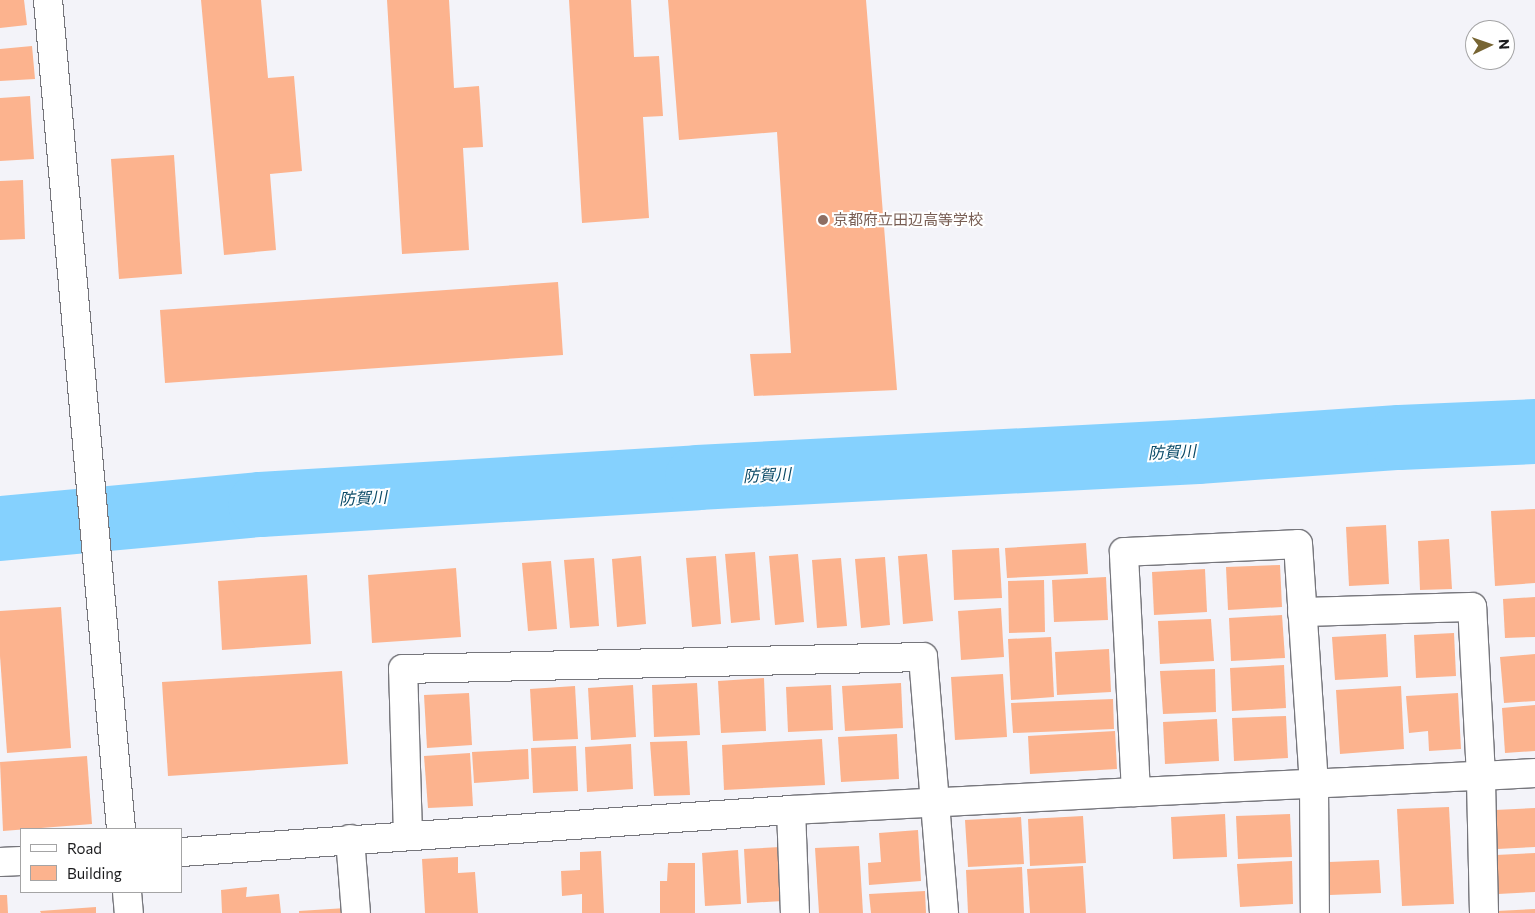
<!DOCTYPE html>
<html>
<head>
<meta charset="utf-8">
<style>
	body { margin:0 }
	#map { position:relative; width:1535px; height:913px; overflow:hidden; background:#f3f3f9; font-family:Commissioner,"Noto Sans JP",sans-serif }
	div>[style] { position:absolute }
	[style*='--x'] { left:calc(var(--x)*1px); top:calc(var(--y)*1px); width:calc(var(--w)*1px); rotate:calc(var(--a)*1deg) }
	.river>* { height:65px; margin:-32.5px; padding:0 32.5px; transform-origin:32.5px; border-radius:32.5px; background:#85d1fe }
	.building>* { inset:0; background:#fcb38e }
	.roads { filter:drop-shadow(1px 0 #76767c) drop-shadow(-1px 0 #76767c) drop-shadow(0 1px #76767c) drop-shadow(0 -1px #76767c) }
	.minor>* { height:28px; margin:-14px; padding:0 14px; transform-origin:14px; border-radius:14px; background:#fff }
	.dots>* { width:14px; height:14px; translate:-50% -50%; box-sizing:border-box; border:2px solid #fff; border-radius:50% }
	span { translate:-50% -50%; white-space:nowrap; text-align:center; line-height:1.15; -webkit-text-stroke:4px #fff; paint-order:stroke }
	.education-label { font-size:15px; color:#785e54 }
	.left { translate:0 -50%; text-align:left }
	.water-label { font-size:16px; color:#094966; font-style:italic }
	.legend { position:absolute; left:20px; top:828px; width:162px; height:65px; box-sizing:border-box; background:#fff; border:1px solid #a4a4a5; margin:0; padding:6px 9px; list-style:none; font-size:15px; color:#1c1c1e }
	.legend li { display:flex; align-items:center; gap:10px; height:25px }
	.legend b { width:25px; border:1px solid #a4a4a5 }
	.north { position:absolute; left:1465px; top:20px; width:50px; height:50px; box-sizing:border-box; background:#fff; border:1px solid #a4a4a5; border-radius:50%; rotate:87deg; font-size:14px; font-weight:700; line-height:20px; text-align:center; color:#1c1c1e }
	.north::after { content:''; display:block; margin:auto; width:18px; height:22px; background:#776533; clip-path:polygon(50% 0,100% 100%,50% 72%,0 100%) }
</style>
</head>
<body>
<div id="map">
	<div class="river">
		<div style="--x:0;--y:528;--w:261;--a:-5.3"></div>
		<div style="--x:260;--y:504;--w:438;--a:-3.5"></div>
		<div style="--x:697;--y:477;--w:501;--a:-2.98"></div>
		<div style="--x:1197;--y:451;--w:202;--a:-4"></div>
		<div style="--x:1399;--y:437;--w:136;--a:-2.5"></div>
	</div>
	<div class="building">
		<div style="clip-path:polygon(0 0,24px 0,27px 25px,0 28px)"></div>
		<div style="clip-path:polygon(201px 0,261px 0,268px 78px,294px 76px,302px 171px,270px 174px,276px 250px,224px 255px)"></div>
		<div style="clip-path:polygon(387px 0,449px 0,454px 88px,479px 86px,483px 147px,463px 148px,469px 250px,402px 254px)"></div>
		<div style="clip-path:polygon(569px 0,631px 0,634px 57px,659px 56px,663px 116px,643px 117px,649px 218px,582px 223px)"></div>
		<div style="clip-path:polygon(668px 0,866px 0,897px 390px,754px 396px,750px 354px,791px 353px,777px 132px,679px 140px)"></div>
		<div style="clip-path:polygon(32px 46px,35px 79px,0 81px,0 49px)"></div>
		<div style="clip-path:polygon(30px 96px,34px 159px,0 161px,0 98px)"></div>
		<div style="clip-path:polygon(174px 155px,182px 274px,119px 279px,111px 159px)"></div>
		<div style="clip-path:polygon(23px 180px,25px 239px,0 240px,0 181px)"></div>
		<div style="clip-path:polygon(558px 282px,563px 355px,165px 383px,160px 310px)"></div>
		<div style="clip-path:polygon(1535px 509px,1535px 583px,1495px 586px,1491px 511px)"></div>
		<div style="clip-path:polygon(1386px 525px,1389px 584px,1349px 586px,1346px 527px)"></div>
		<div style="clip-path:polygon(1449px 539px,1452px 589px,1420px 590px,1418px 541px)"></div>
		<div style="clip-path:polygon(1086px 543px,1088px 574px,1007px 578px,1005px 548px)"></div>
		<div style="clip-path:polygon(999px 548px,1002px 598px,954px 600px,952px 550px)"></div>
		<div style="clip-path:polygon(755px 552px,760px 620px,731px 623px,725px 554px)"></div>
		<div style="clip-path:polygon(798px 554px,804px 622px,775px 625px,769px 556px)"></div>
		<div style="clip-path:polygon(927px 554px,933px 621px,903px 624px,898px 556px)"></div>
		<div style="clip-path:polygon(641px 556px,646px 624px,617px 627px,612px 559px)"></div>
		<div style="clip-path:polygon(716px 556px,721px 624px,692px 627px,686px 558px)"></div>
		<div style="clip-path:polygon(885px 557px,890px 625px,861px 628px,855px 559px)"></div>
		<div style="clip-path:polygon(594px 558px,599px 626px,570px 628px,564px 560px)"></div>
		<div style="clip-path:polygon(841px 558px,847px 626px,817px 628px,812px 560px)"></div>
		<div style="clip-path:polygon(551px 561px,557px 629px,528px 631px,522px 563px)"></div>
		<div style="clip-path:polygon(1280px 565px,1282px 607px,1228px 610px,1226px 567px)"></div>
		<div style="clip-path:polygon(456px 568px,461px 637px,372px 643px,368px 575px)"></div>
		<div style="clip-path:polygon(1205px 569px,1207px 612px,1154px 615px,1152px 572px)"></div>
		<div style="clip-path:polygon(307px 575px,311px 644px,222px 650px,218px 581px)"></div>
		<div style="clip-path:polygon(1106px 577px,1108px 620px,1054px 622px,1052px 580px)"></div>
		<div style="clip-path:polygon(1044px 580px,1045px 632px,1009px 633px,1008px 581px)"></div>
		<div style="clip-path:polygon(1535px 597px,1535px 637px,1505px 638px,1503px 599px)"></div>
		<div style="clip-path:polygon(61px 607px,71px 748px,7px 753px,0 656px,0 611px)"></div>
		<div style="clip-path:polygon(1001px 608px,1004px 657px,961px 660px,958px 611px)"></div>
		<div style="clip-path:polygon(1282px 615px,1285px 658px,1231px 661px,1229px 618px)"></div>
		<div style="clip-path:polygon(1211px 619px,1214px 661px,1160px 664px,1158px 621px)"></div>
		<div style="clip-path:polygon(1454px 633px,1456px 676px,1416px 678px,1414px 635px)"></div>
		<div style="clip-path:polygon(1386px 634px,1388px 677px,1335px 680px,1332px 637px)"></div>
		<div style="clip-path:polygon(1051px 637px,1054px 697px,1011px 700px,1008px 639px)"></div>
		<div style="clip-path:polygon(1109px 649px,1111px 692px,1057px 695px,1055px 652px)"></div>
		<div style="clip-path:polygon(1535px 654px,1535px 701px,1504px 703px,1500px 657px)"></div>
		<div style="clip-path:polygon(1284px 665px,1286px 708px,1232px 711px,1230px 668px)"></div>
		<div style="clip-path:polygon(1215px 669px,1216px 712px,1163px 714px,1160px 671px)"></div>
		<div style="clip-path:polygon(342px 671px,348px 764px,168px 776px,162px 682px)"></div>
		<div style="clip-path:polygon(1003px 674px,1007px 737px,955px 740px,951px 677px)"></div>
		<div style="clip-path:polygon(764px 678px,766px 731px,721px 733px,718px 681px)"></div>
		<div style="clip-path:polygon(697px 683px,700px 735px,654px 737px,652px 685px)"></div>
		<div style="clip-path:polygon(901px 683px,903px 728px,845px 731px,842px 686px)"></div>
		<div style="clip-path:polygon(633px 685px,636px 737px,591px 740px,588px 688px)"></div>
		<div style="clip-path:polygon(831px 685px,833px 730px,788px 732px,786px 687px)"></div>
		<div style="clip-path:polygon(575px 686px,578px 739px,533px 741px,530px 689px)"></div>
		<div style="clip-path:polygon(1401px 686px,1404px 749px,1340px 754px,1336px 690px)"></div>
		<div style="clip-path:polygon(469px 693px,472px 745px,427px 748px,424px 695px)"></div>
		<div style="clip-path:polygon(1458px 693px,1461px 749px,1429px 751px,1428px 731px,1409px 733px,1406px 696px)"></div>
		<div style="clip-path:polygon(1113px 699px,1114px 729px,1013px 733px,1011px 703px)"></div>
		<div style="clip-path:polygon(1535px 705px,1535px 751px,1505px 753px,1502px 708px)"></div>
		<div style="clip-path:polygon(1286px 716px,1288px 758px,1234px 761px,1232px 718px)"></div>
		<div style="clip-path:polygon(1217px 719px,1219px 761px,1165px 764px,1163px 722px)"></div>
		<div style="clip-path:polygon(1115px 731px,1117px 769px,1030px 774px,1028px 736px)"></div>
		<div style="clip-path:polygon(897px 734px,899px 779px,841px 782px,838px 737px)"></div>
		<div style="clip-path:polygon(822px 739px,825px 785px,724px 790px,722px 745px)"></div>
		<div style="clip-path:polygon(687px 741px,690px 795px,654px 796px,650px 742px)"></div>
		<div style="clip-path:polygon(631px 744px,633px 789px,587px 792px,585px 747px)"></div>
		<div style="clip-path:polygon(576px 746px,578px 791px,533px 793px,531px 748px)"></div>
		<div style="clip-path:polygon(528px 749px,529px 779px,474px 783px,472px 752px)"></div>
		<div style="clip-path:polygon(470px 753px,473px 806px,428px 808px,424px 756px)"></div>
		<div style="clip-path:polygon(87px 756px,92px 824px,3px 831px,0 762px)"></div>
		<div style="clip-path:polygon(1449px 807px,1454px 904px,1402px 906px,1397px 809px)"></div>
		<div style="clip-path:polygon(1535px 808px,1535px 847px,1497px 849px,1495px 810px)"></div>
		<div style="clip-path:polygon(1225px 814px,1227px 857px,1173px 859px,1171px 817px)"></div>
		<div style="clip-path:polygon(1290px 814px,1292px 857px,1238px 859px,1236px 816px)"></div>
		<div style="clip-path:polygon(1083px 816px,1086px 863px,1030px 866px,1028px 819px)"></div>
		<div style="clip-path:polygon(1021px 817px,1024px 864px,968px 867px,965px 820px)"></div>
		<div style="clip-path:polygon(918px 830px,921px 881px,869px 885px,868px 863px,881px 862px,879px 833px)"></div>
		<div style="clip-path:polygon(859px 846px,863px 913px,819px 913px,815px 848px)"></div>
		<div style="clip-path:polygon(780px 847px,783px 901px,747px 903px,744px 849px)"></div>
		<div style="clip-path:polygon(738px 850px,741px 904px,705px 906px,702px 853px)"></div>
		<div style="clip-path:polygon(601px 851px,604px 913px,582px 913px,582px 894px,562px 896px,561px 871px,580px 870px,580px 852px)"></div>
		<div style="clip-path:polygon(1535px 853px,1535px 892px,1498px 894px,1496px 855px)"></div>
		<div style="clip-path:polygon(458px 857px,458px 873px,475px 872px,478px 913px,425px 913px,422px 859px)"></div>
		<div style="clip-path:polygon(1379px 860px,1381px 893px,1330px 895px,1329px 862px)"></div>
		<div style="clip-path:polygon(1292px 861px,1293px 904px,1240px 907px,1237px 864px)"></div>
		<div style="clip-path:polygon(668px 863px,695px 863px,695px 913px,660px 913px,660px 881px,667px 881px)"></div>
		<div style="clip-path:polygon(1083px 866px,1086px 913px,1030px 913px,1027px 869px)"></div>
		<div style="clip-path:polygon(1022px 867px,1024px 913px,968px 913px,966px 870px)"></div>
		<div style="clip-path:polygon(247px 887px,246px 897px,279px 894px,281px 913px,222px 913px,221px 890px)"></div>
		<div style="clip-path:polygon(925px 891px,926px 913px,871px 913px,869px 894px)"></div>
		<div style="clip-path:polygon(0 895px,7px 895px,8px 913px,0 913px)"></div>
		<div style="clip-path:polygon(96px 907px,96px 913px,41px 913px,40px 911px)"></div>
		<div style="clip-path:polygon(346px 908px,346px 913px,299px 913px,299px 911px)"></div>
		<div style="clip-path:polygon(1535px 909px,1535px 913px,1497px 913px,1497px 911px)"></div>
	</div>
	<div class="roads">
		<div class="minor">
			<div style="--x:48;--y:0;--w:832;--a:84.97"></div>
			<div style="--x:1136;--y:792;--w:345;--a:-2.7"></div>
			<div style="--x:1481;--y:776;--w:169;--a:-93"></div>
			<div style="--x:1472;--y:607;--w:170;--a:178.3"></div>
			<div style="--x:791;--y:810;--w:345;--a:-3"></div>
			<div style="--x:1136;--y:792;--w:240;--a:-92.9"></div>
			<div style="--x:1124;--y:552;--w:174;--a:-2.6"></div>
			<div style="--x:1298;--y:544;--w:241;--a:86.2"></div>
			<div style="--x:1314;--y:784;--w:129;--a:89.6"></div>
			<div style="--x:408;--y:835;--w:166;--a:-91.7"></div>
			<div style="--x:403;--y:669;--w:520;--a:-1.32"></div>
			<div style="--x:923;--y:657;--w:257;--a:85.3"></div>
			<div style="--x:350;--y:839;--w:74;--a:85.4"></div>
			<div style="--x:181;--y:852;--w:611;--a:-3.94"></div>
			<div style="--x:791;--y:810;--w:103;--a:87.8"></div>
			<div style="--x:0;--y:862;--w:21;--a:-3"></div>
			<div style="--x:127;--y:892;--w:21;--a:85"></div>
			<div style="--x:1484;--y:913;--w:137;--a:-91.3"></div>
			<div style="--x:1481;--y:776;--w:54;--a:-3.2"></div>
		</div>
	</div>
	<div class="dots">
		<div style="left:823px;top:220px;background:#8d6e63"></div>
	</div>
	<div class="education-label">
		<span class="left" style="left:833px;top:220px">京都府立田辺高等学校</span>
	</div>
	<div class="water-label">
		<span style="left:1172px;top:452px;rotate:-3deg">防賀川</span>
		<span style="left:767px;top:475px;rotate:-3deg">防賀川</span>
		<span style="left:363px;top:498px;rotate:-3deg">防賀川</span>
	</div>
	<ul class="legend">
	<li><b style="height:6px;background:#fff"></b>Road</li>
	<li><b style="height:14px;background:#fcb38e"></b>Building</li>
	</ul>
	<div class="north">N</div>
</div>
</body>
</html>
